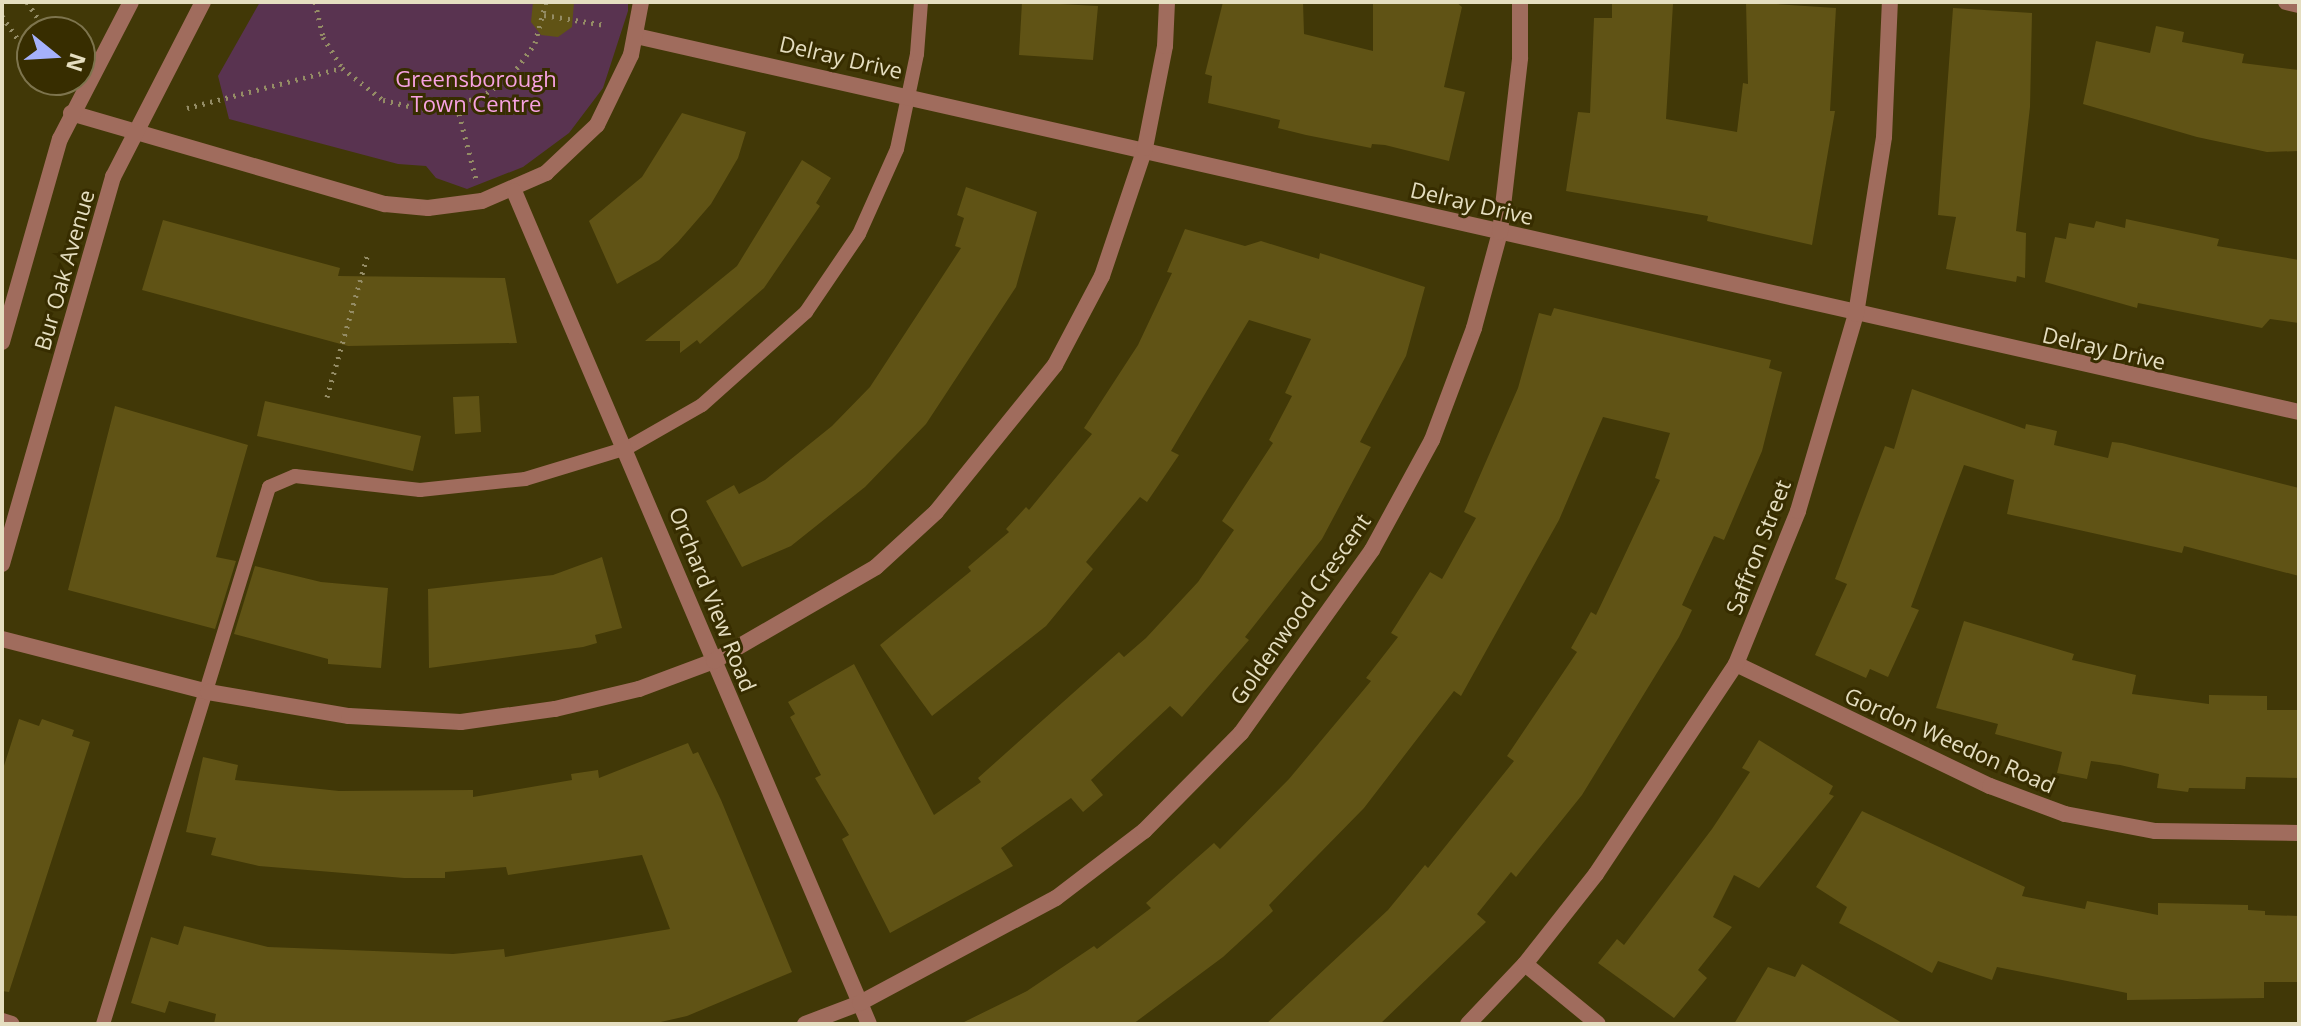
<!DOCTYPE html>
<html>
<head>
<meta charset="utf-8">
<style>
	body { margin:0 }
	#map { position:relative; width:2301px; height:1026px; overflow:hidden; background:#413807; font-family:"Open Sans",sans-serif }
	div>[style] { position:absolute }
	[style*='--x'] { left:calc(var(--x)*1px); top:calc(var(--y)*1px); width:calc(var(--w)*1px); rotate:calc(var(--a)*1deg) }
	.green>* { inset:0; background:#593350 }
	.building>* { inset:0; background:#605315 }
	.path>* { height:5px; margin-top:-2.5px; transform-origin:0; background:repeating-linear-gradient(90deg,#948c65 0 2px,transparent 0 8px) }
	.service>* { height:14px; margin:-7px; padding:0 7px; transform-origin:7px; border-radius:7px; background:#a06c5d }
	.minor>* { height:16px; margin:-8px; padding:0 8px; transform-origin:8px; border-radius:8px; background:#a06c5d }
	.tertiary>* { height:16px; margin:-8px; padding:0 8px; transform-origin:8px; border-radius:8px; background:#a06c5d }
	span { translate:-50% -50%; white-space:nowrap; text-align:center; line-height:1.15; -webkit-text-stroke:6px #372d00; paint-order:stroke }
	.street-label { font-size:22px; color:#e5dec0 }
	.park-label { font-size:22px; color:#f7a2e1 }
	.frame { position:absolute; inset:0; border:4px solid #e5dec0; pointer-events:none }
	.north { position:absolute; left:16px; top:16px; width:80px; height:80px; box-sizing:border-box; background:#372d00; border:2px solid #7d744d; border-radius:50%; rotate:108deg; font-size:22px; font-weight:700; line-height:32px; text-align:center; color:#e5dec0 }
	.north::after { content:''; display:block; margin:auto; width:28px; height:36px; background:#a5b1fc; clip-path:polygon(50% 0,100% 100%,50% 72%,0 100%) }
</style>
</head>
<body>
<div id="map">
	<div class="green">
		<div style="clip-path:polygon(260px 2px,628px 2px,628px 11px,603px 88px,569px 133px,523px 167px,467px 189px,436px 178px,426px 166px,398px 164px,229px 119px,218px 76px)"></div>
	</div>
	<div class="building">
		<div style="clip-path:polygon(533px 2px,574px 2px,572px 27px,558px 37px,541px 35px,531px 22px)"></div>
		<div style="clip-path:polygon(1022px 2px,1098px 6px,1093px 60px,1019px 55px)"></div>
		<div style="clip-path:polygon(1223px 2px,1303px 2px,1304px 34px,1373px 51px,1373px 2px,1456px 2px,1462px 7px,1444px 87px,1465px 92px,1449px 161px,1385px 145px,1372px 144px,1371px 148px,1306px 135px,1278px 128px,1280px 120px,1208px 103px,1212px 76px,1205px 74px)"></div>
		<div style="clip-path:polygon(1746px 2px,1836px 8px,1830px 111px,1835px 111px,1812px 245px,1707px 221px,1708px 216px,1566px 191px,1578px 112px,1590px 113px,1594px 18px,1612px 18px,1612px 4px,1673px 4px,1666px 119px,1737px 132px,1743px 83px,1748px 84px)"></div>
		<div style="clip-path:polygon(1953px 8px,2032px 13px,2030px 107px,2016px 231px,2026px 233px,2025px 278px,2017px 276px,2016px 282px,1946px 269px,1956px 217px,1938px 215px)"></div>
		<div style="clip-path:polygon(2156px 26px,2184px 32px,2182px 42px,2244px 54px,2242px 63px,2299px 70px,2299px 151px,2267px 152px,2197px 137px,2083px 104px,2096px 41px,2150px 53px)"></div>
		<div style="clip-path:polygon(682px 113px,746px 132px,738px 158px,711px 204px,678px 242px,659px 260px,617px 284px,589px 221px,642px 177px)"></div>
		<div style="clip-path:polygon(802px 160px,831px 178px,816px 203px,820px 206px,764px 288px,700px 344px,697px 340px,680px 353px,680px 341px,645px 341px,737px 266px)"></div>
		<div style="clip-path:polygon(966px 187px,1037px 212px,1016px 287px,926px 424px,865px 487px,791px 546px,742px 567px,706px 501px,734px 485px,739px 494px,765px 480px,832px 426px,870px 387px,961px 248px,955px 246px,964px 218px,957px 215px)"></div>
		<div style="clip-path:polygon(2126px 219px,2219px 239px,2217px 246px,2299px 260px,2299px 323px,2270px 319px,2262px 328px,2138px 303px,2137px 308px,2045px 282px,2055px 237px,2066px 239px,2069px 223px,2094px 228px,2096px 221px,2125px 228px)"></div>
		<div style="clip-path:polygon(163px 220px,340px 268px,338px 276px,505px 278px,517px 343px,348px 346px,142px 290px)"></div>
		<div style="clip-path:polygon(1185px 229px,1245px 246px,1261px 241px,1319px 259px,1320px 253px,1425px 287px,1406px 356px,1360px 442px,1371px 447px,1322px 539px,1245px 637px,1249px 640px,1182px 717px,1170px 706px,1091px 780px,1103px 795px,1083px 812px,1071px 798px,1001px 848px,1013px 866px,890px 933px,842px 839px,849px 835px,815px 778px,821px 775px,790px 717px,795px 714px,788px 702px,854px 664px,934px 815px,981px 782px,978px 778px,1119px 652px,1124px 657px,1146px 638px,1198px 582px,1234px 530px,1222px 521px,1273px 443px,1269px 440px,1292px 396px,1285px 393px,1311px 339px,1249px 320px,1171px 451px,1179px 455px,1147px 502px,1140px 497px,1086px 562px,1093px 569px,1046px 626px,932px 716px,880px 645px,971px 571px,968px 567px,1009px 532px,1006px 529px,1026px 507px,1029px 510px,1092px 434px,1084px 428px,1138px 345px,1172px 273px,1167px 272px)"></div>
		<div style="clip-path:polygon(1554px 308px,1771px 360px,1769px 368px,1782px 372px,1762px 451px,1724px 540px,1714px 536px,1682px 605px,1692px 610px,1679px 637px,1582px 795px,1516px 877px,1511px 872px,1477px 914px,1486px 922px,1380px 1024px,1266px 1024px,1388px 910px,1425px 865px,1428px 868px,1514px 761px,1507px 756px,1577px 652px,1571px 648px,1591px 612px,1596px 615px,1620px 565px,1660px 480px,1655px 478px,1670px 433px,1603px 417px,1559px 520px,1461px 696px,1454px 691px,1364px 808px,1269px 905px,1273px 911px,1223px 957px,1133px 1024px,960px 1024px,1027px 991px,1094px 946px,1097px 949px,1151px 908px,1146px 903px,1214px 843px,1220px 849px,1289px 779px,1371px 681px,1366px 678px,1398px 637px,1391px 633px,1430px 572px,1442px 579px,1476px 518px,1464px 512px,1518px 388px,1539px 313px,1551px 316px)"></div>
		<div style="clip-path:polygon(1912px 389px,2025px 429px,2026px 424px,2057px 431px,2054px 445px,2108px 458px,2112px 442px,2122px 443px,2299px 488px,2299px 576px,2184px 546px,2182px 553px,2007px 514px,2014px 480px,1964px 465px,1911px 607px,1919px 610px,1888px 677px,1870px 669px,1866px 678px,1815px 655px,1847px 584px,1835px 579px,1885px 446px,1894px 449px)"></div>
		<div style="clip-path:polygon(479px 396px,481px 432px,455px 434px,453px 397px)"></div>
		<div style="clip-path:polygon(265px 401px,421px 436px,413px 471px,257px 436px)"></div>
		<div style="clip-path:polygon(115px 406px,248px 445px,216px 557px,236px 561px,215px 629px,68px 590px)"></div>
		<div style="clip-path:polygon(602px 557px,622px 628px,595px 635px,597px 643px,583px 647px,429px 668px,428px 589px,553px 575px)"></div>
		<div style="clip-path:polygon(255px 566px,321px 582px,388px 588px,381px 668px,328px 664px,328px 659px,234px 634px)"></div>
		<div style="clip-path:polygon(1964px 621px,2074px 654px,2072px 660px,2136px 675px,2132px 694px,2209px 704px,2209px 695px,2267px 696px,2267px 710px,2299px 710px,2299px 778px,2246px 777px,2245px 789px,2189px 788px,2188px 792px,2157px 788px,2159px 774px,2120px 765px,2091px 761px,2087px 779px,2057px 773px,2062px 752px,1995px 734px,1998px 724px,1936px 708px)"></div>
		<div style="clip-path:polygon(19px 719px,39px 726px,42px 719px,74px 730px,72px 736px,90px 742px,9px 992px,2px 991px,2px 772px)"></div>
		<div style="clip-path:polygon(1759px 740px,1833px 786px,1829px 794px,1834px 796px,1759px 888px,1734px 875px,1713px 917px,1732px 927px,1698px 970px,1707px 978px,1674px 1018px,1598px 963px,1617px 939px,1624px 945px,1712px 829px,1750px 772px,1742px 768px)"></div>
		<div style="clip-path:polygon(688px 743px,693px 754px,698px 752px,721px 800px,792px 972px,687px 1016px,652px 1024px,214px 1024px,216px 1014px,169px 1001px,165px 1013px,131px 1003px,151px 937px,178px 945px,184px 926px,268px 947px,453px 954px,504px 949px,505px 957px,670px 929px,642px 855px,508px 875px,506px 867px,445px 872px,445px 878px,404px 878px,259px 866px,211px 855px,216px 838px,186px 832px,203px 757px,238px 765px,235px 780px,339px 791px,473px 790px,473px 797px,572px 780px,571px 774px,598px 770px,599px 778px)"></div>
		<div style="clip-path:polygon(1862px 811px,2025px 887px,2022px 896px,2085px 909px,2087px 901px,2158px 915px,2158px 903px,2248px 905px,2248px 910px,2265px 911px,2265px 915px,2299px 916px,2299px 982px,2264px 982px,2264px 998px,2127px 1000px,2127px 993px,1997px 967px,1992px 980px,1938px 961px,1932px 973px,1839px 923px,1847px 907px,1816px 887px)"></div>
		<div style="clip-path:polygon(1802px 964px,1904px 1024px,1734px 1024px,1768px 967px,1795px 977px)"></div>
	</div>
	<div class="path">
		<div style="--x:27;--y:2;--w:36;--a:56"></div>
		<div style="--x:315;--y:2;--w:36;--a:77"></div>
		<div style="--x:323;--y:37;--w:36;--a:58"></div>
		<div style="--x:342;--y:68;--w:52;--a:38"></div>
		<div style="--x:383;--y:100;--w:40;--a:13"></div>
		<div style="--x:422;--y:109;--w:59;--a:-10.7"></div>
		<div style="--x:480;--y:98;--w:39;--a:-36"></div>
		<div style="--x:512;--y:75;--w:39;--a:-54"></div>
		<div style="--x:535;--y:43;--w:42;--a:-75"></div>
		<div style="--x:544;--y:15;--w:62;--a:9.3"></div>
		<div style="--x:2;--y:16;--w:53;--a:55.7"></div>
		<div style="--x:457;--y:106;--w:75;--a:75.4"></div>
		<div style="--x:187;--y:108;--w:160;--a:-14.5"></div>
		<div style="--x:327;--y:397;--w:150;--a:-74.1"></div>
	</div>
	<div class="service">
		<div style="--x:103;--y:1024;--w:562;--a:-72.82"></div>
		<div style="--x:269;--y:487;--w:28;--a:-23"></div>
		<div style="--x:295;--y:476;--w:126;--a:6.4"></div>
		<div style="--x:420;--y:490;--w:106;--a:-6"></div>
		<div style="--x:525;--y:479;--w:107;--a:-16.9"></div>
		<div style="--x:627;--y:448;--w:86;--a:-29.8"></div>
		<div style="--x:702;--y:405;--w:140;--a:-41.8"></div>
		<div style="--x:806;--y:312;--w:94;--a:-55.8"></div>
		<div style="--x:859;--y:234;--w:93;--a:-65.9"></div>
		<div style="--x:897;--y:149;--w:97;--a:-78.1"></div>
		<div style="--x:917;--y:54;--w:52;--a:-85.6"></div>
	</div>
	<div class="minor">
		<div style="--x:2286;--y:2;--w:13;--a:13"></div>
		<div style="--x:636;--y:36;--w:1705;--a:12.74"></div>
		<div style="--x:71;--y:113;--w:327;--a:16.2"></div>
		<div style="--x:385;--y:204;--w:43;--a:5.3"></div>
		<div style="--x:428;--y:208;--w:54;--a:-7.4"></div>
		<div style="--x:482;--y:201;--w:70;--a:-23.6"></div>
		<div style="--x:546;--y:173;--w:70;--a:-43.3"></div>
		<div style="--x:597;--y:125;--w:78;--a:-64.1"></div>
		<div style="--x:631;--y:55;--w:54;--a:-79.3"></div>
		<div style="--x:514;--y:191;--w:905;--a:66.92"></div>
		<div style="--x:2;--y:639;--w:213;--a:14.4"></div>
		<div style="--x:208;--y:692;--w:143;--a:9.7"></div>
		<div style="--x:349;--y:716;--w:112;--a:3.1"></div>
		<div style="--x:461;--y:722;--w:95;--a:-7.9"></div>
		<div style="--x:555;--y:709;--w:86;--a:-13.4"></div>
		<div style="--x:639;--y:689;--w:80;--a:-20.5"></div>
		<div style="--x:714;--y:661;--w:187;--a:-30.1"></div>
		<div style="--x:876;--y:567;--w:81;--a:-42.5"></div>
		<div style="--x:936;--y:512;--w:189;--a:-51"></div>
		<div style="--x:1055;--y:365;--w:101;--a:-62.2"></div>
		<div style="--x:1102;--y:276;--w:135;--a:-71.4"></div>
		<div style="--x:1145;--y:148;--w:104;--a:-78.9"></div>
		<div style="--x:1165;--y:46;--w:44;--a:-87.4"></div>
		<div style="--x:1736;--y:664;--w:282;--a:25.7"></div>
		<div style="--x:1990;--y:786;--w:80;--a:20.5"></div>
		<div style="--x:2065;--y:814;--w:92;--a:10.7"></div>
		<div style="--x:2155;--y:831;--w:144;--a:0.8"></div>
		<div style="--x:1525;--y:964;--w:94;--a:39.4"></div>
		<div style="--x:2;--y:1021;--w:10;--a:17"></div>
		<div style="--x:805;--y:1024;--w:59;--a:-20.9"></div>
		<div style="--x:860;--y:1003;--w:222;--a:-28.2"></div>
		<div style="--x:1056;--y:898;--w:111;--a:-37.3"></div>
		<div style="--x:1144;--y:831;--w:138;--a:-45.3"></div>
		<div style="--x:1241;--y:733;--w:225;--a:-54.4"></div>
		<div style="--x:1372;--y:550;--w:125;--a:-61.4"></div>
		<div style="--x:1432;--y:440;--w:120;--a:-69.4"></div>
		<div style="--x:1474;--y:328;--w:99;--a:-74.8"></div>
		<div style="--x:1500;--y:232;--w:175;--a:-83.4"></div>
		<div style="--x:1520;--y:58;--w:56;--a:-90"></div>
		<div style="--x:1468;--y:1024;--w:83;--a:-46.5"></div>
		<div style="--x:1525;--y:964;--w:115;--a:-51.7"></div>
		<div style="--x:1596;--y:874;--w:252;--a:-56.3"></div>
		<div style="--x:1736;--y:664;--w:165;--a:-67.9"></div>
		<div style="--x:1798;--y:511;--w:205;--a:-73.6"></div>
		<div style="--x:1856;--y:314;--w:179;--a:-81"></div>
		<div style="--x:1884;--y:137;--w:135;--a:-87.5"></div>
	</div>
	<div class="tertiary">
		<div style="--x:2;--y:342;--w:211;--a:-74.1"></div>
		<div style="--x:60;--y:139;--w:154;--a:-62.6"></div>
		<div style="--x:2;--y:564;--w:403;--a:-74"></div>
		<div style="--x:113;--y:177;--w:197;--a:-62.8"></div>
	</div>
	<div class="street-label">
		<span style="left:841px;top:57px;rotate:13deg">Delray Drive</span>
		<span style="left:1472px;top:203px;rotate:13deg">Delray Drive</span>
		<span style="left:64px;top:270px;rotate:-74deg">Bur Oak Avenue</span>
		<span style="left:2104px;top:348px;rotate:13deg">Delray Drive</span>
		<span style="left:1758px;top:547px;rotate:-69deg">Saffron Street</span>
		<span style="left:713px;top:599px;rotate:68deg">Orchard View Road</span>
		<span style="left:1300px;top:609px;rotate:-55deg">Goldenwood Crescent</span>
		<span style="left:1950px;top:740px;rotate:24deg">Gordon Weedon Road</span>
	</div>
	<div class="park-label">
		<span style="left:476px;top:91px">Greensborough<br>Town Centre</span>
	</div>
	<div class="frame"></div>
	<div class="north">N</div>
</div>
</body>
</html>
